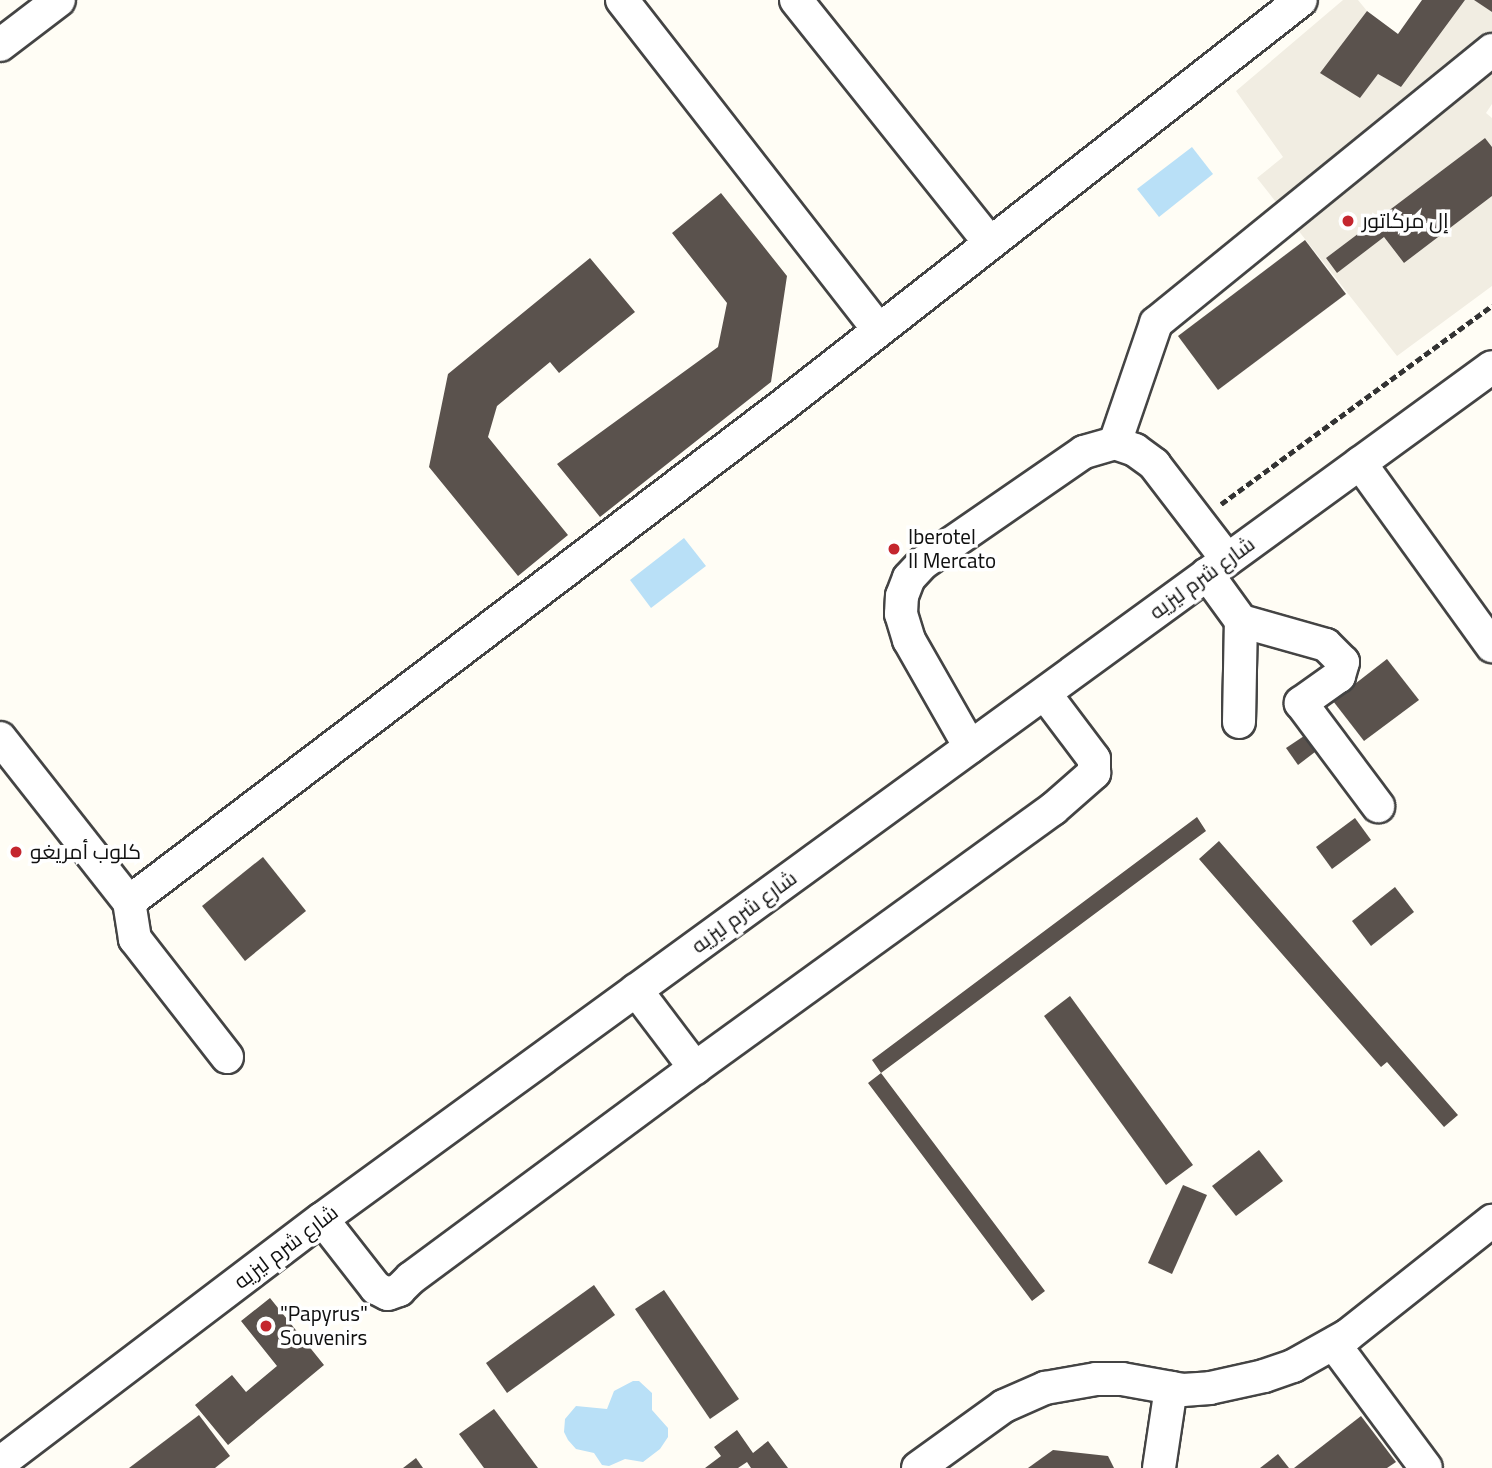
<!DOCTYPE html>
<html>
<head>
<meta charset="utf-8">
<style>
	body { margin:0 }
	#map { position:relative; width:1492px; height:1468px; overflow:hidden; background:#fffdf5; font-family:Georgia,Cairo,serif }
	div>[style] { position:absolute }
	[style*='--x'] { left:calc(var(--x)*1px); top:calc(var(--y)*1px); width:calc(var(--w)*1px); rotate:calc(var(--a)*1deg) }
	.plaza>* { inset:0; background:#f1ede2 }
	.water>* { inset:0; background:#b9e0f7 }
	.building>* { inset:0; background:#5a524d }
	.path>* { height:4.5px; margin-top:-2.25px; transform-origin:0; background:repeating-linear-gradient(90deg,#333 0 7px,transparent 0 10.5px) }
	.roads { filter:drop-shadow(2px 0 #444) drop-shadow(-2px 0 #444) drop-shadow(0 2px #444) drop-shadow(0 -2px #444) }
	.minor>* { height:32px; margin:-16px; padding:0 16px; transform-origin:16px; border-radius:16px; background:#fff }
	.dots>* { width:19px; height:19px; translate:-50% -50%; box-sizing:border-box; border:4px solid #fff; border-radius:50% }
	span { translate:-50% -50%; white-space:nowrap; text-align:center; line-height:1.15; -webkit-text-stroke:7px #fff; paint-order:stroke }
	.poi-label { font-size:21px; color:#111 }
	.left { translate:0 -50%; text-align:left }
	.street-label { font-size:21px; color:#111 }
</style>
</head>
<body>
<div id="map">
	<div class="plaza">
		<div style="clip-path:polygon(1343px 0,1358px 0,1367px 11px,1360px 98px,1378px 74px,1401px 87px,1465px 0,1474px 0,1492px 12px,1492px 104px,1486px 113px,1492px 118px,1492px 147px,1485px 138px,1326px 258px,1338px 272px,1384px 237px,1404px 263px,1492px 196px,1492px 286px,1397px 356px,1257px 178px,1283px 157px,1236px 91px)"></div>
	</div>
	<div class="water">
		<div style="clip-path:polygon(1192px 147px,1213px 174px,1159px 217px,1137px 189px)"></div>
		<div style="clip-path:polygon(684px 538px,706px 566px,651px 608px,630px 580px)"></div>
		<div style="clip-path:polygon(633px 1381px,639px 1381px,652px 1393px,652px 1410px,668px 1428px,668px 1437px,660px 1449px,643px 1462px,625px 1459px,609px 1466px,602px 1465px,594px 1453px,576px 1449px,568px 1440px,564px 1432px,565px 1419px,576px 1406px,607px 1409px,614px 1391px)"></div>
	</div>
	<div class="building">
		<div style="clip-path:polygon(1422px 0,1465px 0,1401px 87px,1378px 74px,1360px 98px,1320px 73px,1367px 11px,1398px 34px)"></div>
		<div style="clip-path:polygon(1474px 0,1492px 0,1492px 12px)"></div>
		<div style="clip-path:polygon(1485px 138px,1492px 147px,1492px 196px,1404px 263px,1384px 237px,1337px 273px,1326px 258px)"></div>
		<div style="clip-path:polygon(721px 193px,787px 276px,771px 382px,600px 517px,557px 464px,718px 347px,727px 303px,672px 233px)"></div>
		<div style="clip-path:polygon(1305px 240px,1346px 294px,1218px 390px,1178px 336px)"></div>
		<div style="clip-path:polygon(590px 258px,635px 312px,559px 373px,550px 362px,497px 406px,488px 437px,568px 535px,518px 576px,429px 467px,448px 374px)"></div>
		<div style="clip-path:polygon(1387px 659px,1419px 700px,1364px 741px,1333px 701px)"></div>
		<div style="clip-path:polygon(1304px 736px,1315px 752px,1298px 765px,1286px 748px)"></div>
		<div style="clip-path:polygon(1197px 817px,1206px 831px,881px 1073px,1045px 1291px,1032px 1301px,868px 1083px,881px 1073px,872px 1060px)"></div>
		<div style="clip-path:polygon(1355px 818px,1371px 840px,1332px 869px,1316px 847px)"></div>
		<div style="clip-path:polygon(1219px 841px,1458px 1115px,1444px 1127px,1387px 1062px,1381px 1067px,1199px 859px)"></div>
		<div style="clip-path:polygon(263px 857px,306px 911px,245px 961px,202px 906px)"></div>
		<div style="clip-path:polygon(1395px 887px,1414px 912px,1371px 946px,1352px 921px)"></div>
		<div style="clip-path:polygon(1070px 996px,1193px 1165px,1166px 1185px,1044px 1016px)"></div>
		<div style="clip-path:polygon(1259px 1150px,1283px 1181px,1236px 1216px,1212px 1186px)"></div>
		<div style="clip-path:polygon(1183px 1185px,1207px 1195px,1172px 1274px,1148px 1263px)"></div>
		<div style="clip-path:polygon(594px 1285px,615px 1315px,507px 1393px,486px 1363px)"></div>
		<div style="clip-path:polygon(664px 1290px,739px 1399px,710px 1419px,635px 1309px)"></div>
		<div style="clip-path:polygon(270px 1298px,324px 1365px,228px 1445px,195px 1405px,232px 1375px,246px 1392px,277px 1366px,241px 1321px)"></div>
		<div style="clip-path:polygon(494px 1409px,538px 1468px,484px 1468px,459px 1434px)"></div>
		<div style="clip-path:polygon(199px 1415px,230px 1456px,215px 1468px,129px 1468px)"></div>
		<div style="clip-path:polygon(1361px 1416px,1396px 1462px,1387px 1468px,1294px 1468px)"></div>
		<div style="clip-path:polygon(737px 1430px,753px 1453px,768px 1441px,788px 1468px,751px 1468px,747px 1462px,738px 1468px,705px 1468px,721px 1456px,714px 1447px)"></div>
		<div style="clip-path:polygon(1053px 1450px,1108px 1456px,1114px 1468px,1028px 1468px)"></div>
		<div style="clip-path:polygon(1278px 1454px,1289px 1468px,1260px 1468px)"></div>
		<div style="clip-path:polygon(416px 1458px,423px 1468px,403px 1468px)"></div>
	</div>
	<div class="path">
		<div style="--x:1221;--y:504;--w:336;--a:-36.2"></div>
	</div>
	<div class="roads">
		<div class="minor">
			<div style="--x:622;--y:0;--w:418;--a:52.1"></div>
			<div style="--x:796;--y:0;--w:311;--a:51.4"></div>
			<div style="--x:0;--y:45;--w:74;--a:-37.3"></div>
			<div style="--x:1115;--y:443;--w:127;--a:-71.1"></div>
			<div style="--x:1156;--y:323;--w:433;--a:-39.1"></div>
			<div style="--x:1360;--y:463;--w:226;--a:54.2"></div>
			<div style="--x:1207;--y:574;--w:58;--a:54.1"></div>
			<div style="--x:1241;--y:621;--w:88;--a:15.8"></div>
			<div style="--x:1326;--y:645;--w:24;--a:45"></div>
			<div style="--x:1343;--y:662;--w:15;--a:106"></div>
			<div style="--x:1339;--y:676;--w:47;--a:144.6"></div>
			<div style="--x:1301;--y:703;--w:129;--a:53.2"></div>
			<div style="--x:1239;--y:722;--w:101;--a:-88.9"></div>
			<div style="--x:0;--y:738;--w:209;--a:51.8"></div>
			<div style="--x:970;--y:747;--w:123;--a:-119.7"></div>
			<div style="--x:909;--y:640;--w:27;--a:-107"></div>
			<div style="--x:901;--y:614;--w:18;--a:-87"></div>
			<div style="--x:902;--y:596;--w:19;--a:-69"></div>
			<div style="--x:909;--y:578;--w:21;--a:-47"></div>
			<div style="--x:923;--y:563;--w:196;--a:-34.6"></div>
			<div style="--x:1084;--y:452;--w:32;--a:-16"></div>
			<div style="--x:1115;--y:443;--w:21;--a:19"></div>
			<div style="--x:1135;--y:450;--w:24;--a:36"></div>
			<div style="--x:1154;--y:464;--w:120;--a:52.5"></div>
			<div style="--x:636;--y:990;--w:98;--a:52.9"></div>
			<div style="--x:227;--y:1057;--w:150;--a:-127.9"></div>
			<div style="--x:135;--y:939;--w:37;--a:-99"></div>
			<div style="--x:129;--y:902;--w:819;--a:-37.21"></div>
			<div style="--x:781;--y:407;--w:660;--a:-38.05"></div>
			<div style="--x:322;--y:1219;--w:88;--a:52"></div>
			<div style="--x:376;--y:1288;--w:13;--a:27"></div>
			<div style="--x:388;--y:1294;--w:12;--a:-20"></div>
			<div style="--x:399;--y:1290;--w:17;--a:-45"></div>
			<div style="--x:411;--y:1278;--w:353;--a:-36.5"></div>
			<div style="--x:695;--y:1068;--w:442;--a:-35.9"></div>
			<div style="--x:1053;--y:809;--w:55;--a:-41.3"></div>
			<div style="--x:1094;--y:773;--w:14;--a:-90"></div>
			<div style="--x:1094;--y:759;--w:81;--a:-127"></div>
			<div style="--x:1334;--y:1344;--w:154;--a:53.4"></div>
			<div style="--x:0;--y:1463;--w:404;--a:-37.2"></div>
			<div style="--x:322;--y:1219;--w:1447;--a:-36.06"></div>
			<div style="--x:918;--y:1468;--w:106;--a:-35.8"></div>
			<div style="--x:1004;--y:1406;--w:45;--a:-23.7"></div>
			<div style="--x:1045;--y:1388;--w:52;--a:-10"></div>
			<div style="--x:1096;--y:1379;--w:26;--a:0"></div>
			<div style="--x:1122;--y:1379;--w:62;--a:10.2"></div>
			<div style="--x:1183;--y:1390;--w:27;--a:-4"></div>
			<div style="--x:1210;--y:1388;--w:55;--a:-12.5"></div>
			<div style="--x:1264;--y:1376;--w:31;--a:-19"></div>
			<div style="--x:1293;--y:1366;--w:63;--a:-29.4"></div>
			<div style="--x:1348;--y:1335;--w:184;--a:-38.4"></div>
			<div style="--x:1159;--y:1468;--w:81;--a:-81.5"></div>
		</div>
	</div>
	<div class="dots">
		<div style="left:1348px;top:221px;background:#c4262e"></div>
		<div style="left:894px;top:549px;background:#c4262e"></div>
		<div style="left:16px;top:852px;background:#c4262e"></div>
		<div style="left:266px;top:1326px;background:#c4262e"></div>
	</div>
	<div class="poi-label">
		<span class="left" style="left:1362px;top:221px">إل مركاتور</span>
		<span class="left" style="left:908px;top:549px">Iberotel<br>Il Mercato</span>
		<span class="left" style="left:30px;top:852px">كلوب أمريغو</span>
		<span class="left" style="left:280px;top:1326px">"Papyrus"<br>Souvenirs</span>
	</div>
	<div class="street-label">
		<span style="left:1202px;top:578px;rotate:-36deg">شارع شرم ليزيه</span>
		<span style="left:744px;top:912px;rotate:-36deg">شارع شرم ليزيه</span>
		<span style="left:286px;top:1247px;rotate:-37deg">شارع شرم ليزيه</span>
	</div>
</div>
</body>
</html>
